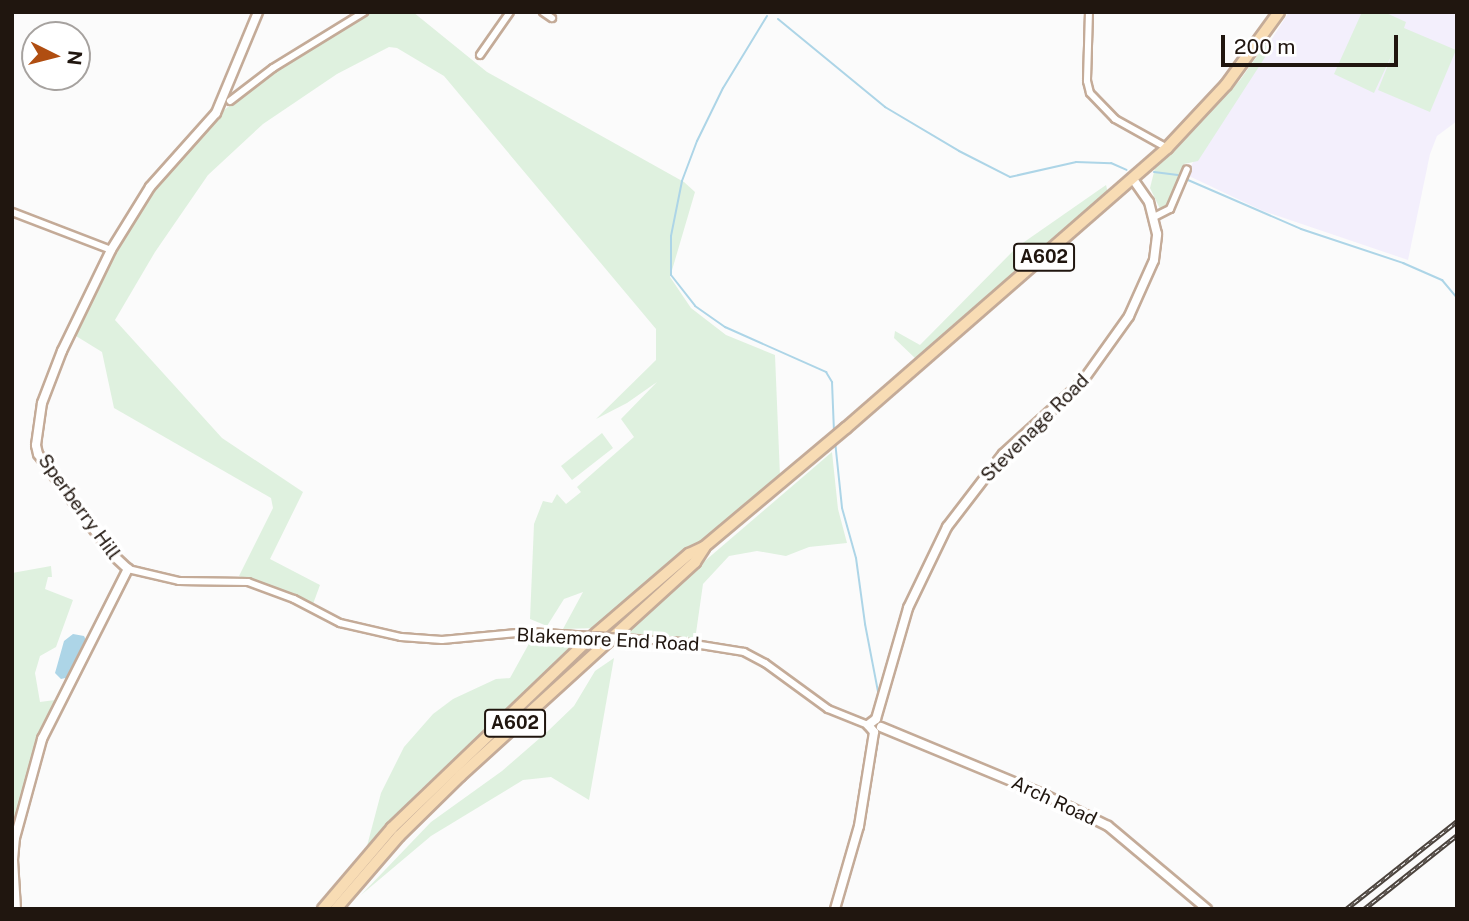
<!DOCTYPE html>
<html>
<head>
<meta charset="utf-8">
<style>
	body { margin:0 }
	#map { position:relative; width:1469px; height:921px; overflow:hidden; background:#fbfbfb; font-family:"Public Sans",sans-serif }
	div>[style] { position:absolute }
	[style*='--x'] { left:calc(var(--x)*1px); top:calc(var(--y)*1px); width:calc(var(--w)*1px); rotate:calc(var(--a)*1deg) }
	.education>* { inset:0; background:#f3effc }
	.green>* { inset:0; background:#dff1df }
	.water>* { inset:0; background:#add5e7 }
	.stream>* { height:2px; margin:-1px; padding:0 1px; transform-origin:1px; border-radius:1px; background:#add5e7 }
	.roads { filter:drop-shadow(2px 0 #c4ab98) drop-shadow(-2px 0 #c4ab98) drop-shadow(0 2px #c4ab98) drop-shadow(0 -2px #c4ab98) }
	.minor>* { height:6px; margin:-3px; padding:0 3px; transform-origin:3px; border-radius:3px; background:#fff }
	.tertiary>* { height:8px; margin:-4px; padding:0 4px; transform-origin:4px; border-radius:4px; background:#fff }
	.primary>* { height:10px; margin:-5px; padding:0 5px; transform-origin:5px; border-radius:5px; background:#f8dcb4 }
	.rail>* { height:4.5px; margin-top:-2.25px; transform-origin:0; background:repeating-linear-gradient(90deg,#fff 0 5px,#4b433d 0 10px); box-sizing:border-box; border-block:2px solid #4b433d }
	.bridges { filter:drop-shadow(2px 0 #c4ab98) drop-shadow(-2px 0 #c4ab98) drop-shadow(0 2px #c4ab98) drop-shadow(0 -2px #c4ab98) }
	.minor-bridge>* { height:6px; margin:-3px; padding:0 3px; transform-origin:3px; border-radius:3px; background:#fff }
	span { translate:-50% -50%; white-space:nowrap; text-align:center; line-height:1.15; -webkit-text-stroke:7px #fff; paint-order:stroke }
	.shield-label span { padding:2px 5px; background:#fff; border:2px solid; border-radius:5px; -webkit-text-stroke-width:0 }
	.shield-label { font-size:18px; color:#20160f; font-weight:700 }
	.street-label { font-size:19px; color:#20160f }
	.frame { position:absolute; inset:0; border:14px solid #20160f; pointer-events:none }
	.north { position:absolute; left:21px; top:21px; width:70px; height:70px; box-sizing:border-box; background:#fff; border:2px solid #a6a29f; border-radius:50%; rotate:96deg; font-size:19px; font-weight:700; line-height:28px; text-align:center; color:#20160f }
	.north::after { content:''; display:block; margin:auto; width:24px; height:32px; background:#b04e11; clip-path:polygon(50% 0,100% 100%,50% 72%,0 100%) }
	.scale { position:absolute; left:1221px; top:35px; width:177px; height:32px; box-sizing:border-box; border:4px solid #20160f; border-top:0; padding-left:9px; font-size:21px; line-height:24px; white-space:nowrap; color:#20160f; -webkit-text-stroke:5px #fff; paint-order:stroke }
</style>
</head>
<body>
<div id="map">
	<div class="education">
		<div style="clip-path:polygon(1289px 12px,1457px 12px,1457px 121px,1437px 136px,1430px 154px,1408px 260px,1263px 211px,1189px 176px,1192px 164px)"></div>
	</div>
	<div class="green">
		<div style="clip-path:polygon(367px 12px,413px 12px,487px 72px,684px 182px,695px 192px,670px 277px,691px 308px,726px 335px,775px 355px,780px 476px,596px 628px,563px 629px,583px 592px,564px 599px,547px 626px,530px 619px,534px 524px,543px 501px,552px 503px,557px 494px,566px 504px,581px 492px,577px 487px,634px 437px,621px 419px,657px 382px,627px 403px,596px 419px,656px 360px,656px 329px,444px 76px,397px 48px,389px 47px,337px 74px,263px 124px,208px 175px,155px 252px,115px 320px,222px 438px,303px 492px,270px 559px,320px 585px,313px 604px,239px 576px,273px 508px,271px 498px,114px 408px,102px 352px,76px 336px,90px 300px,123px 238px,153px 188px,218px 115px,274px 70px)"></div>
		<div style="clip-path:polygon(1362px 12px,1384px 12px,1406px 22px,1404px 28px,1456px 50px,1430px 112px,1378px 90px,1394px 50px,1374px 93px,1334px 74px)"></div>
		<div style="clip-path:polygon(1265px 45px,1271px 48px,1198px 161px,1184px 164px,1169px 206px,1161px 211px,1150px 188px,1155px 168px,1240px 80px)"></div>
		<div style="clip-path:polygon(1106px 185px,1108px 193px,916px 359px,894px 338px,895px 331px,920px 345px,1017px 247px)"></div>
		<div style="clip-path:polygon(602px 433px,613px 448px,572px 480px,561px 466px)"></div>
		<div style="clip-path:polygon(832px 452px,838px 509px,847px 543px,809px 547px,786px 556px,757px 551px,729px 556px,703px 584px,695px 640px,622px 632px)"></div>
		<div style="clip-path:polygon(51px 566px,52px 577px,48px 577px,45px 589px,73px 600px,56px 647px,40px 656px,35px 673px,40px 702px,55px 700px,33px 749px,12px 839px,12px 573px)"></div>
		<div style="clip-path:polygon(549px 638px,581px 642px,419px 791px,367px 846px,381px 793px,404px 747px,433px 714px,453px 699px,496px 679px,510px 678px,531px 640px)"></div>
		<div style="clip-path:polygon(614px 658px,589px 800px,551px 777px,523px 780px,431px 836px,361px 895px,431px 822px,502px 771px,548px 731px,574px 706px,595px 671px)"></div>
	</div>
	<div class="water">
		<div style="clip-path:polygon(73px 634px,84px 636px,87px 642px,70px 677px,61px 679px,55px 673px,57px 666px,64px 641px)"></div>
	</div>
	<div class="stream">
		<div style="--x:767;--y:16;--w:84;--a:121.4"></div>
		<div style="--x:723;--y:88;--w:59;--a:116.1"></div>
		<div style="--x:697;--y:141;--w:43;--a:110.6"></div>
		<div style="--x:682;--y:181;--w:56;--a:101.3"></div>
		<div style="--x:671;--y:236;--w:39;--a:90"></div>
		<div style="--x:671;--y:275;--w:39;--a:52"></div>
		<div style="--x:695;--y:306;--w:37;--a:35"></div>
		<div style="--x:725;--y:327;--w:111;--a:24"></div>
		<div style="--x:826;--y:372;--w:12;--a:59"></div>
		<div style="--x:832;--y:382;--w:50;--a:87.7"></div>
		<div style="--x:778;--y:19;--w:139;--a:39.4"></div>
		<div style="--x:885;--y:107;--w:86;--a:30.7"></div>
		<div style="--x:959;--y:151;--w:57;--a:27"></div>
		<div style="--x:1010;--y:177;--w:68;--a:-12.8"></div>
		<div style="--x:1076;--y:162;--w:35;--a:2"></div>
		<div style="--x:1111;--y:163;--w:17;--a:24"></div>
		<div style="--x:1154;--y:172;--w:24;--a:7"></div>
		<div style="--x:1188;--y:180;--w:123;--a:23.4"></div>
		<div style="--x:1301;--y:229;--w:108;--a:18.4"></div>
		<div style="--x:1403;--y:263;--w:43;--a:23.6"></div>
		<div style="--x:1442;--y:280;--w:23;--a:50"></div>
		<div style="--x:835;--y:441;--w:67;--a:84"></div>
		<div style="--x:842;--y:508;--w:52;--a:74.4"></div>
		<div style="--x:856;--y:558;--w:67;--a:82.2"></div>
		<div style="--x:865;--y:624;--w:74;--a:79.1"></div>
		<div style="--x:863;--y:824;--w:84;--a:-79.8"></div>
		<div style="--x:841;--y:901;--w:75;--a:-73.7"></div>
	</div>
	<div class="roads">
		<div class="minor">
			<div style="--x:543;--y:12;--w:11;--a:34"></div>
			<div style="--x:1089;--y:12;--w:69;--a:91.7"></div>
			<div style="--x:1087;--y:81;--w:12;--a:76"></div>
			<div style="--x:1090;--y:93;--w:36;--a:46"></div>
			<div style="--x:1115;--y:119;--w:60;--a:29.1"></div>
			<div style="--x:480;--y:55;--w:52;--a:-55.1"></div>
			<div style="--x:230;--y:101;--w:54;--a:-37.5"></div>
			<div style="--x:273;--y:68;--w:107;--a:-31.6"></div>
			<div style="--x:12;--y:212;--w:106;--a:21"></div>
			<div style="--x:1154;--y:217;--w:18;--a:-27"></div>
			<div style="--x:1170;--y:209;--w:43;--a:-67"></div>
			<div style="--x:128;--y:569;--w:52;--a:13.2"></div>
			<div style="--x:179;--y:581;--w:69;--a:0.8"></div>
			<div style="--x:248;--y:582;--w:49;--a:20.3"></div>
			<div style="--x:294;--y:599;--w:52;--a:27.6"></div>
			<div style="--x:340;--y:623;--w:63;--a:12.9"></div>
			<div style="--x:401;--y:637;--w:41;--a:4.2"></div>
			<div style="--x:442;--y:640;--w:86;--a:-5.3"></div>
			<div style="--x:528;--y:632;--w:48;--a:3.6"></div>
			<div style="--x:623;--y:638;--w:59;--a:3.9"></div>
			<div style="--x:682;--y:642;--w:63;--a:9.2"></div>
			<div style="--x:744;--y:652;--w:24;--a:28"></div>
			<div style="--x:765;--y:663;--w:78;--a:36.1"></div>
			<div style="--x:828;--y:709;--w:43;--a:21.8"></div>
		</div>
		<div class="tertiary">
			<div style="--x:876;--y:719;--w:116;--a:-73.9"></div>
			<div style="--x:908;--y:608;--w:90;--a:-64.3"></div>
			<div style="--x:947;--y:527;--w:92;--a:-52.5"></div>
			<div style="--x:1003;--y:454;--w:107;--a:-42.3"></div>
			<div style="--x:1082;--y:382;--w:81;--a:-54.5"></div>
			<div style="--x:1129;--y:316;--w:61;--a:-65.9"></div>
			<div style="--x:1154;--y:260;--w:26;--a:-83"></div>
			<div style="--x:1157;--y:234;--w:33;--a:-104"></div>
			<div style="--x:1149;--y:202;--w:28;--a:-125"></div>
			<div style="--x:881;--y:727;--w:178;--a:22.5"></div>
			<div style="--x:1045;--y:795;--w:70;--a:26.2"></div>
			<div style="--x:1108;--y:826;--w:129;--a:40"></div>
			<div style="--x:874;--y:732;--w:9;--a:-131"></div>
			<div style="--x:868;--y:725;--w:10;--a:-37"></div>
			<div style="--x:16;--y:909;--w:49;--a:-93.5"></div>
			<div style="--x:13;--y:860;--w:22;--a:-85"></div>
			<div style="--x:15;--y:838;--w:103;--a:-74.7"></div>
			<div style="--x:42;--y:739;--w:191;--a:-63.2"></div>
			<div style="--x:128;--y:569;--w:22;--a:-137"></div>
			<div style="--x:112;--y:554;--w:124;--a:-126.5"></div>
			<div style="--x:38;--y:454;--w:9;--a:-103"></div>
			<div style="--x:36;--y:445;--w:42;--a:-81.9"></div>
			<div style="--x:42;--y:403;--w:56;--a:-69"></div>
			<div style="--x:62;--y:351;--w:112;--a:-64.1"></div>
			<div style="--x:111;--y:250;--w:74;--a:-58.2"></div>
			<div style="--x:150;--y:187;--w:99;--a:-48.3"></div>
			<div style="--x:216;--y:113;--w:109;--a:-67.4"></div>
			<div style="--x:835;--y:909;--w:86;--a:-73.9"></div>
			<div style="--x:859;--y:826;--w:95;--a:-80.9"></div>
		</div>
		<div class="primary">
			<div style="--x:323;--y:909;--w:106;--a:-49.6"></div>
			<div style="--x:392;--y:828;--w:267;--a:-43.8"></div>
			<div style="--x:585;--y:643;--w:137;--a:-40.6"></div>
			<div style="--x:689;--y:554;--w:17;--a:-25"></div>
			<div style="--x:704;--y:547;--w:185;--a:-40"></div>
			<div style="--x:846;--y:428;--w:426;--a:-41.1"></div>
			<div style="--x:1167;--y:148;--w:86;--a:-46.9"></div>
			<div style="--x:1226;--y:85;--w:90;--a:-54"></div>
			<div style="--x:336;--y:909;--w:96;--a:-49.2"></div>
			<div style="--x:399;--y:836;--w:86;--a:-44.5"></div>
			<div style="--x:460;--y:776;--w:318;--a:-42.3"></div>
			<div style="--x:695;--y:562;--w:17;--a:-57"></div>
		</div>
	</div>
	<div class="rail">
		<div style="--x:1346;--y:909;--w:142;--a:-38.4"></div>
		<div style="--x:1364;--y:909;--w:119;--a:-38.5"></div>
	</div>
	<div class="bridges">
		<div class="minor-bridge">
			<div style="--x:576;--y:635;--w:47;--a:3.7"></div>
		</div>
	</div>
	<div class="shield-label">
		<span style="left:1044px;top:257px">A602</span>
		<span style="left:515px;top:723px">A602</span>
	</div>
	<div class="street-label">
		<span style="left:1035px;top:428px;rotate:-45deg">Stevenage Road</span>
		<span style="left:79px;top:507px;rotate:54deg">Sperberry Hill</span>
		<span style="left:608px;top:640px;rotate:3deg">Blakemore End Road</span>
		<span style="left:1054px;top:801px;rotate:25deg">Arch Road</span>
	</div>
	<div class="frame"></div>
	<div class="north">N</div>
	<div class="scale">200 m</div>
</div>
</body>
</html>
